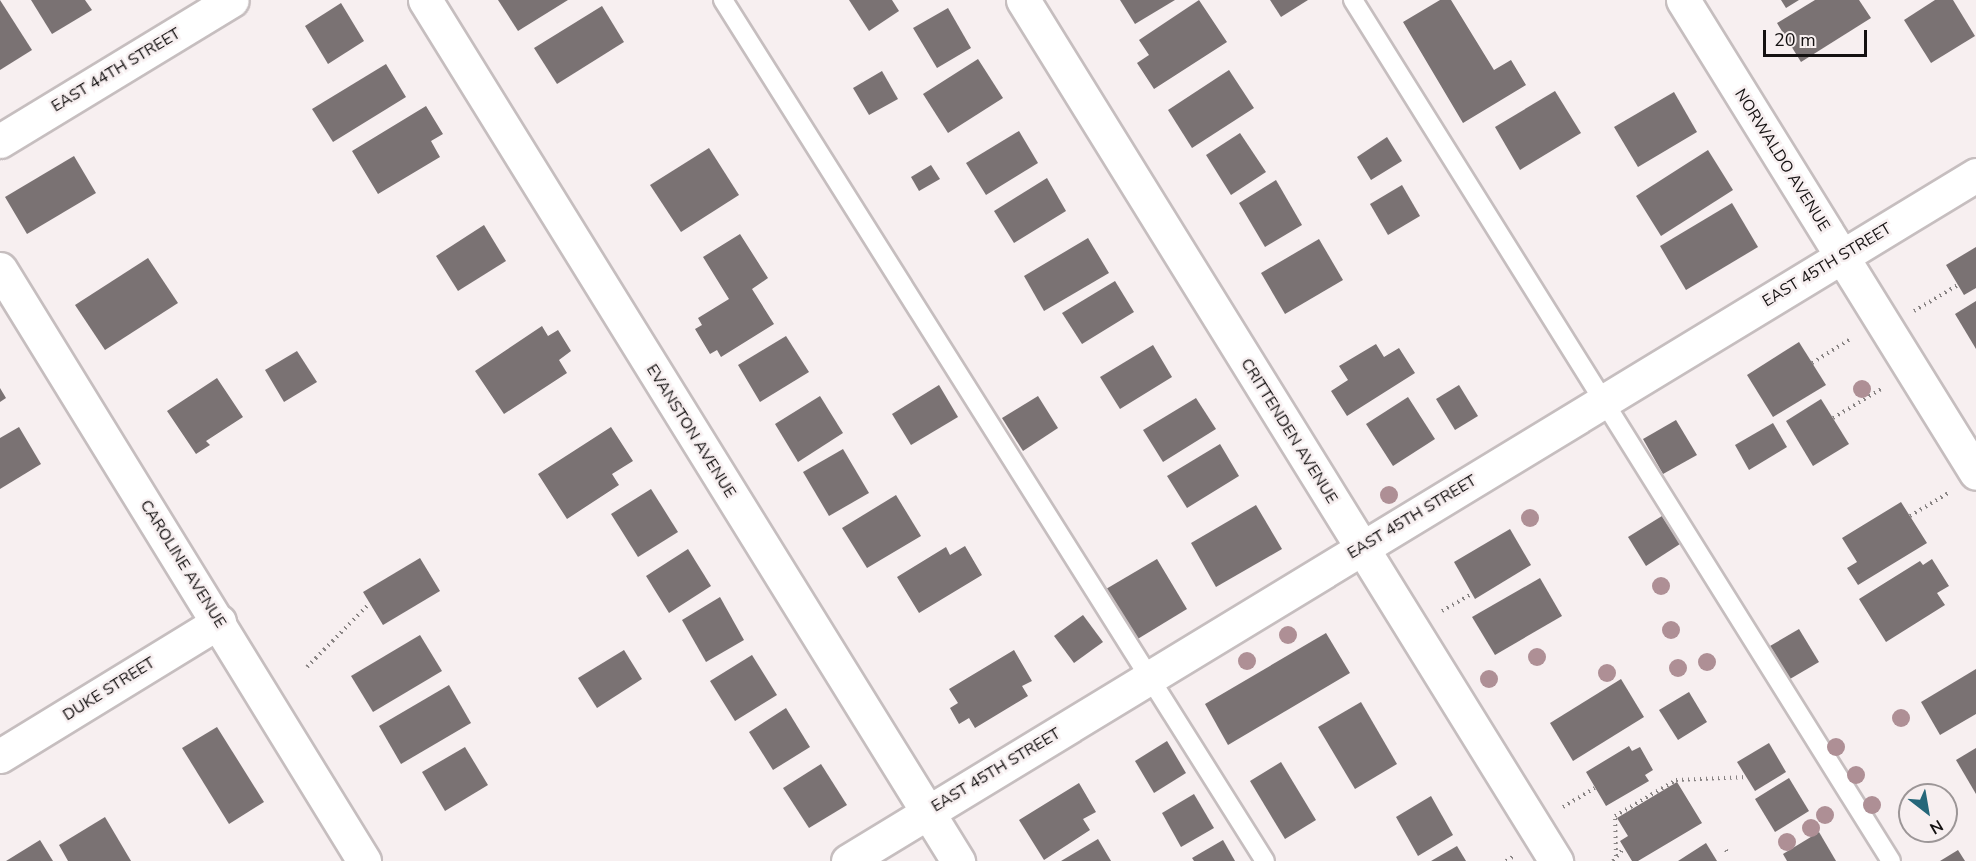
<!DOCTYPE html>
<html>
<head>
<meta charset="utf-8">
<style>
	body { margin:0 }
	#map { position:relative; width:1976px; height:861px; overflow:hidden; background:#f7eff0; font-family:"Nunito Sans",sans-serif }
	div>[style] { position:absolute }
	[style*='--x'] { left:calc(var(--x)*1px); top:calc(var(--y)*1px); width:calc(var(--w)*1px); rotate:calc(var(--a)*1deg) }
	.building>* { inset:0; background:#7a7273 }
	.path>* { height:4px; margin-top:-2px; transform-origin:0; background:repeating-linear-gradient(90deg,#888383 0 1.5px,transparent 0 6px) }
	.roads { filter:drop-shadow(2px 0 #c6bebf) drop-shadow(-2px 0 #c6bebf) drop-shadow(0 2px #c6bebf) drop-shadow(0 -2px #c6bebf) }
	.service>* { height:18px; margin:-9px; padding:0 9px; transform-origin:9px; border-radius:9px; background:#fff }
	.minor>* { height:33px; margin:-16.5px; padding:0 16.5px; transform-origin:16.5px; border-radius:16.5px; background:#fff }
	.trees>* { width:18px; height:18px; margin:-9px; border-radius:50%; background:#ae8f95 }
	span { translate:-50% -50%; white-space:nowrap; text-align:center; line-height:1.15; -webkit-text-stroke:5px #f7eff0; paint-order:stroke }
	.street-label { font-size:16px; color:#141111 }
	.north { position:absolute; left:1898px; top:783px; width:60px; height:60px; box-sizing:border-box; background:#f7eff0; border:2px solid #9c9697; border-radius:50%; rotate:149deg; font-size:16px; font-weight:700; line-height:24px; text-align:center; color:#141111 }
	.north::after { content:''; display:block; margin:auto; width:21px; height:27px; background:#25677a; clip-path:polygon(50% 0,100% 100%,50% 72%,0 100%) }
	.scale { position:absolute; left:1763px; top:30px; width:104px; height:27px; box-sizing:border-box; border:3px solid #141111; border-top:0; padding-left:8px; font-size:18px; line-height:21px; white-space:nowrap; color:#141111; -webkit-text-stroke:4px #f7eff0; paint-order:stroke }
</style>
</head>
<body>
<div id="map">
	<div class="building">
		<div style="clip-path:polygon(0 0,32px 50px,0 70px)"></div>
		<div style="clip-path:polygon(31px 0,85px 0,92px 10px,52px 34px)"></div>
		<div style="clip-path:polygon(498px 0,568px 0,518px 31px)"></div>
		<div style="clip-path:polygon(849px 0,892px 0,899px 11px,869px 31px)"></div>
		<div style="clip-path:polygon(1120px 0,1175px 0,1135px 24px)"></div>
		<div style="clip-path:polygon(1199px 0,1227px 42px,1154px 89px,1137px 63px,1149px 55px,1139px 40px)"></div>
		<div style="clip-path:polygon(1270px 0,1308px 0,1281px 17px)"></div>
		<div style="clip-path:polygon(1440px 0,1451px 0,1494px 70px,1511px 60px,1526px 85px,1463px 123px,1403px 22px)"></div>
		<div style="clip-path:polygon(1781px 0,1799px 0,1786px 8px)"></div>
		<div style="clip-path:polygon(1815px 0,1859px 0,1871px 18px,1801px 62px,1777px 23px)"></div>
		<div style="clip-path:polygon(1935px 0,1953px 0,1975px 36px,1931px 63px,1904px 20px)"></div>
		<div style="clip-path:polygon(341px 3px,364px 41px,328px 64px,305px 26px)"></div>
		<div style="clip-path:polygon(602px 6px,624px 42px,557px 84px,534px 48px)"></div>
		<div style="clip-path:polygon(948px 8px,971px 48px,937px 68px,913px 28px)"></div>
		<div style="clip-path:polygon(978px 59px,1003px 98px,948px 133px,923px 94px)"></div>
		<div style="clip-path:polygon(386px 64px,406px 97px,333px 142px,312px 109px)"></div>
		<div style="clip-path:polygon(1229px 70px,1254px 108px,1192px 148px,1168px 110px)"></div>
		<div style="clip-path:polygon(882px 71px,898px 99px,869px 115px,853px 88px)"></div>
		<div style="clip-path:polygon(1555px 91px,1581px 133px,1520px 170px,1495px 127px)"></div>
		<div style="clip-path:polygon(1674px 92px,1697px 132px,1638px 167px,1614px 127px)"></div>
		<div style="clip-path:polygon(426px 106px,443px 134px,431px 141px,440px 157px,378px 194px,352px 151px)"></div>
		<div style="clip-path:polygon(1019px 131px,1038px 163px,986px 195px,966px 163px)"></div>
		<div style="clip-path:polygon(1240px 133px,1266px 172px,1231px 195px,1206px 155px)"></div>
		<div style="clip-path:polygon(1387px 137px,1402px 161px,1371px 180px,1357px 157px)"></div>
		<div style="clip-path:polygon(709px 148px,739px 195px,681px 232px,650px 185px)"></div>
		<div style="clip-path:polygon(1708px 150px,1733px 190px,1661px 236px,1636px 196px)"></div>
		<div style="clip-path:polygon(74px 156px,96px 193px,27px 234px,5px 197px)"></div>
		<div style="clip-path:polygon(931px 165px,940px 179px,919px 191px,911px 177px)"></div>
		<div style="clip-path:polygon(1047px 178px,1066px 211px,1014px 243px,994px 211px)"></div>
		<div style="clip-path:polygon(1276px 180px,1302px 225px,1265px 247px,1239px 203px)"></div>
		<div style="clip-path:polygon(1402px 185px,1420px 216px,1388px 235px,1370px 204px)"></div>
		<div style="clip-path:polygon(1732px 203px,1758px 247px,1686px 290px,1660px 246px)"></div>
		<div style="clip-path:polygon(484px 225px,506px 261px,458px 291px,436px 256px)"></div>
		<div style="clip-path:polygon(740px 234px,768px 278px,752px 289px,774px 324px,721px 357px,717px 350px,710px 354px,695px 329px,702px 325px,698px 318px,729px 299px,703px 257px)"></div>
		<div style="clip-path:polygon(1088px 238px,1109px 273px,1044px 311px,1024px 276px)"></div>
		<div style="clip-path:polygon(1319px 239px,1343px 280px,1285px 314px,1261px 273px)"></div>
		<div style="clip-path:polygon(1976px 247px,1976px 288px,1964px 295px,1946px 265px)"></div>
		<div style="clip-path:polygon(148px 258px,178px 303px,105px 350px,75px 305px)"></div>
		<div style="clip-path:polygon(1115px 281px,1134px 312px,1082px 344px,1062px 313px)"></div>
		<div style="clip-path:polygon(1976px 301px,1976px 349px,1955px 314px)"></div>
		<div style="clip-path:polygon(542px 326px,548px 336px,558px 330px,571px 351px,559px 360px,567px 373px,504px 414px,475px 371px)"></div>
		<div style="clip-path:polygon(786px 336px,809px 372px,760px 402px,738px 365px)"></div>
		<div style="clip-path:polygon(1799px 342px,1826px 385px,1773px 417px,1747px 375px)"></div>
		<div style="clip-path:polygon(1376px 344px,1384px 357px,1399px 348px,1415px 373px,1347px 416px,1331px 391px,1348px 380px,1339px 366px)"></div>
		<div style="clip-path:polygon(1153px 345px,1172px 377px,1120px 409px,1100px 377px)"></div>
		<div style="clip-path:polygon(297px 351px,317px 382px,284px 402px,265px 370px)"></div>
		<div style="clip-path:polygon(217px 378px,243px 417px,206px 441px,210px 445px,196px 454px,167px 411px)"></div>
		<div style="clip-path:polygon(939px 385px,958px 417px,911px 445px,892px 414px)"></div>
		<div style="clip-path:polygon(1459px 385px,1478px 416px,1455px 430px,1436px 399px)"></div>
		<div style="clip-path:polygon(0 388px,6px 398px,0 402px)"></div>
		<div style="clip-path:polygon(820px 396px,843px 433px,798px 462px,775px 424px)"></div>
		<div style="clip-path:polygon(1038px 396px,1058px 428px,1023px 451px,1002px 418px)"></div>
		<div style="clip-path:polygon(1408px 397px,1435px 439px,1393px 466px,1366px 424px)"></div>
		<div style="clip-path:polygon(1196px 398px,1216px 429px,1163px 462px,1143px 430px)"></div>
		<div style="clip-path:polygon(1821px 399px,1849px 444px,1813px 466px,1786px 421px)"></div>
		<div style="clip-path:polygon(1676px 420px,1697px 455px,1663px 474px,1643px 439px)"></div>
		<div style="clip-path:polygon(1773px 423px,1787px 447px,1749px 470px,1735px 445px)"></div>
		<div style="clip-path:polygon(19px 427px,41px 464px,0 489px,0 438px)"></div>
		<div style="clip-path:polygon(611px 427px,633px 461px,612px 474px,619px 485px,567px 519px,538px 474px)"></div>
		<div style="clip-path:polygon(1220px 444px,1239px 476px,1187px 508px,1167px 476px)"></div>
		<div style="clip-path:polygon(843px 449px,869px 493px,829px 516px,803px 472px)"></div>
		<div style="clip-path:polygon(651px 489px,678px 532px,638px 557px,611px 514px)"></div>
		<div style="clip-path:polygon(896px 495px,921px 536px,867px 568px,842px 528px)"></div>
		<div style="clip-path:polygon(1901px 502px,1927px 543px,1858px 585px,1847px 568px,1857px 562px,1842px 538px)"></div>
		<div style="clip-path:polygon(1256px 505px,1282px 549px,1216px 587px,1191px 543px)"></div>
		<div style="clip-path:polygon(1662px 516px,1680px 544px,1646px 566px,1628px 537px)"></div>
		<div style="clip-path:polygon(1510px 529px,1531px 565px,1475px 599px,1454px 562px)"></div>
		<div style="clip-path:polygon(965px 546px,982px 575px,919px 613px,897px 577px,946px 547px,950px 555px)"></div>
		<div style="clip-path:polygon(688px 549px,711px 586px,669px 613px,646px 576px)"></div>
		<div style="clip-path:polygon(420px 558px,440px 591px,383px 625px,363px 592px)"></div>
		<div style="clip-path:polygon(1157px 559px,1187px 609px,1136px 640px,1106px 589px)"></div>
		<div style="clip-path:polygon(1932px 559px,1949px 586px,1937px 593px,1945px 605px,1886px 642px,1859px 599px,1920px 561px,1923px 565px)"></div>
		<div style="clip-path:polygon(1540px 578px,1562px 616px,1495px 655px,1472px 617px)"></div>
		<div style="clip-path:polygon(720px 597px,744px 640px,706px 662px,682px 620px)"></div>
		<div style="clip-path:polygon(1083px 615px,1103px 642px,1074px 663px,1054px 636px)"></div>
		<div style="clip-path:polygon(1799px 629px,1819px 662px,1790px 679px,1770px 646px)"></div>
		<div style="clip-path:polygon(1326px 633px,1350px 673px,1228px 745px,1205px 704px)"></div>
		<div style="clip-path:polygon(420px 635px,442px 671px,373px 712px,351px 676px)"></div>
		<div style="clip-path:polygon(624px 650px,642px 679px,597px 708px,578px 678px)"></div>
		<div style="clip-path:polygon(1014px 650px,1032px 681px,1022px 686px,1028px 696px,975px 728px,969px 718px,959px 724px,950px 708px,958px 703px,949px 689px)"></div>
		<div style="clip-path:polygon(752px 655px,777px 695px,735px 721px,710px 681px)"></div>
		<div style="clip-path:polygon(1976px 669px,1976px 714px,1940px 735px,1921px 702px)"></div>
		<div style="clip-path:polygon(1621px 679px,1644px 717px,1573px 761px,1550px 723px)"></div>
		<div style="clip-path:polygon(449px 685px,471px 723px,401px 764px,379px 726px)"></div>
		<div style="clip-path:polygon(1689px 692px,1707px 722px,1678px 740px,1659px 710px)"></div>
		<div style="clip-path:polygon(1361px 702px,1397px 764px,1355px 789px,1318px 727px)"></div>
		<div style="clip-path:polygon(786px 708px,810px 747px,773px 770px,749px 732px)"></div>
		<div style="clip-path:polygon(217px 727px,264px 802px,229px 824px,182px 748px)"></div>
		<div style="clip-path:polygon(1167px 741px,1186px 773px,1154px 793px,1135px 761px)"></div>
		<div style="clip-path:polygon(1769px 743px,1786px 772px,1755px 791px,1737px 762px)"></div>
		<div style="clip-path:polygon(1629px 746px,1632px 751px,1640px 747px,1653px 770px,1645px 775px,1649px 781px,1606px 806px,1586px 772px)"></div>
		<div style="clip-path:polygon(465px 747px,488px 785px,445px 811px,422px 772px)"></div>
		<div style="clip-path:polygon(1976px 748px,1976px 794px,1956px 760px)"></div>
		<div style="clip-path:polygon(1281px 762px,1316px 820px,1285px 839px,1250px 781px)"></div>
		<div style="clip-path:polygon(821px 764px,847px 805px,809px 828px,783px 788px)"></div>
		<div style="clip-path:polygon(1789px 778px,1809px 811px,1775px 832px,1755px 799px)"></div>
		<div style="clip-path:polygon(1677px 782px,1702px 823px,1638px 861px,1632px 861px,1620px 841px,1628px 836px,1617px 818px)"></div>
		<div style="clip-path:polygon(1079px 783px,1096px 812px,1083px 819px,1090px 830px,1044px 860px,1019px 820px)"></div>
		<div style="clip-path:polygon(1194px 794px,1214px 828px,1181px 847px,1162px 813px)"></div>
		<div style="clip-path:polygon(1431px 796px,1453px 835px,1418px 856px,1396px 817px)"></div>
		<div style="clip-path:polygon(105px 817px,131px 861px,68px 861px,59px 845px)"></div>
		<div style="clip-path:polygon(1819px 832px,1836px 861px,1787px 861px,1783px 854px)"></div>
		<div style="clip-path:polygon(1098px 839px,1111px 861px,1061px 861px)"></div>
		<div style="clip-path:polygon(40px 840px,53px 861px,6px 861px)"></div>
		<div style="clip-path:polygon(1223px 840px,1235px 861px,1194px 861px,1192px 858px)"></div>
		<div style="clip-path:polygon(1706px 843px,1717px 861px,1678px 861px)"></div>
		<div style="clip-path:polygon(1457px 846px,1466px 861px,1431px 861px)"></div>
		<div style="clip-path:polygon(1958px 850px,1965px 861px,1940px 861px)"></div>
	</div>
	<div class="path">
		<div style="--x:1914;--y:311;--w:51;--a:-30.6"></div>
		<div style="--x:1812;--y:363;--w:47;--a:-32"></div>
		<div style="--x:1833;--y:418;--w:58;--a:-31"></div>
		<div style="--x:1910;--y:516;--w:47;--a:-31"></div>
		<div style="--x:1442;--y:611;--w:34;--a:-30"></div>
		<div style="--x:307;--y:667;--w:90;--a:-45.5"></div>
		<div style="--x:1563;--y:807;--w:37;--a:-31"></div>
		<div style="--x:1726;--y:850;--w:2;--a:63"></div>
		<div style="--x:1616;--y:856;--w:40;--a:-91.4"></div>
		<div style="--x:1615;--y:816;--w:71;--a:-30.5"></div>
		<div style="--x:1676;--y:780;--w:71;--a:-2.4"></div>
		<div style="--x:1506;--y:861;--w:9;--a:-32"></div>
		<div style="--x:1613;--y:861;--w:17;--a:-50"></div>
	</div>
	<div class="roads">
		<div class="service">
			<div style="--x:723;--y:0;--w:1017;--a:57.81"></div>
			<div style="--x:1353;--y:0;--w:1015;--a:58"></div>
		</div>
		<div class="minor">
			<div style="--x:425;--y:0;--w:1013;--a:58.24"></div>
			<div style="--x:1023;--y:0;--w:1013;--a:58.24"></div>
			<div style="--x:1683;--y:0;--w:556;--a:58.22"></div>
			<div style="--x:0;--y:141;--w:271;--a:-31.3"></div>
			<div style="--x:0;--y:269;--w:695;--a:58.41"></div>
			<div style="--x:0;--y:756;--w:257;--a:-31.5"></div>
			<div style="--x:848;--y:861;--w:1320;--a:-31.31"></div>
		</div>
	</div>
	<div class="trees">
		<div style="left:1862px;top:389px"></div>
		<div style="left:1389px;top:495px"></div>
		<div style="left:1530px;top:518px"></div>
		<div style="left:1661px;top:586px"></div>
		<div style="left:1671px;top:630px"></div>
		<div style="left:1288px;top:635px"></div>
		<div style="left:1537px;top:657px"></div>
		<div style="left:1247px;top:661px"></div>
		<div style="left:1707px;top:662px"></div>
		<div style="left:1678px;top:668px"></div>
		<div style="left:1607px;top:673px"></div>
		<div style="left:1489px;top:679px"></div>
		<div style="left:1901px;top:718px"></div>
		<div style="left:1836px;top:747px"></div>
		<div style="left:1856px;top:775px"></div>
		<div style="left:1872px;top:805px"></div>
		<div style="left:1825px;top:815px"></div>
		<div style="left:1811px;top:828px"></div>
		<div style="left:1787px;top:842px"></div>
	</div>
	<div class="street-label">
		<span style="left:116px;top:70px;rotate:-31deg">EAST 44TH STREET</span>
		<span style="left:1782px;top:160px;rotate:58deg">NORWALDO AVENUE</span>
		<span style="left:1827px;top:265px;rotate:-31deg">EAST 45TH STREET</span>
		<span style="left:691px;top:431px;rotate:58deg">EVANSTON AVENUE</span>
		<span style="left:1289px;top:431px;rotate:58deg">CRITTENDEN AVENUE</span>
		<span style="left:1412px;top:517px;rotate:-31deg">EAST 45TH STREET</span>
		<span style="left:183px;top:564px;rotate:58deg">CAROLINE AVENUE</span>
		<span style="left:109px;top:689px;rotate:-32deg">DUKE STREET</span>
		<span style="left:996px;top:770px;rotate:-31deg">EAST 45TH STREET</span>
	</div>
	<div class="north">N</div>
	<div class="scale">20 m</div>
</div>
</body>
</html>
